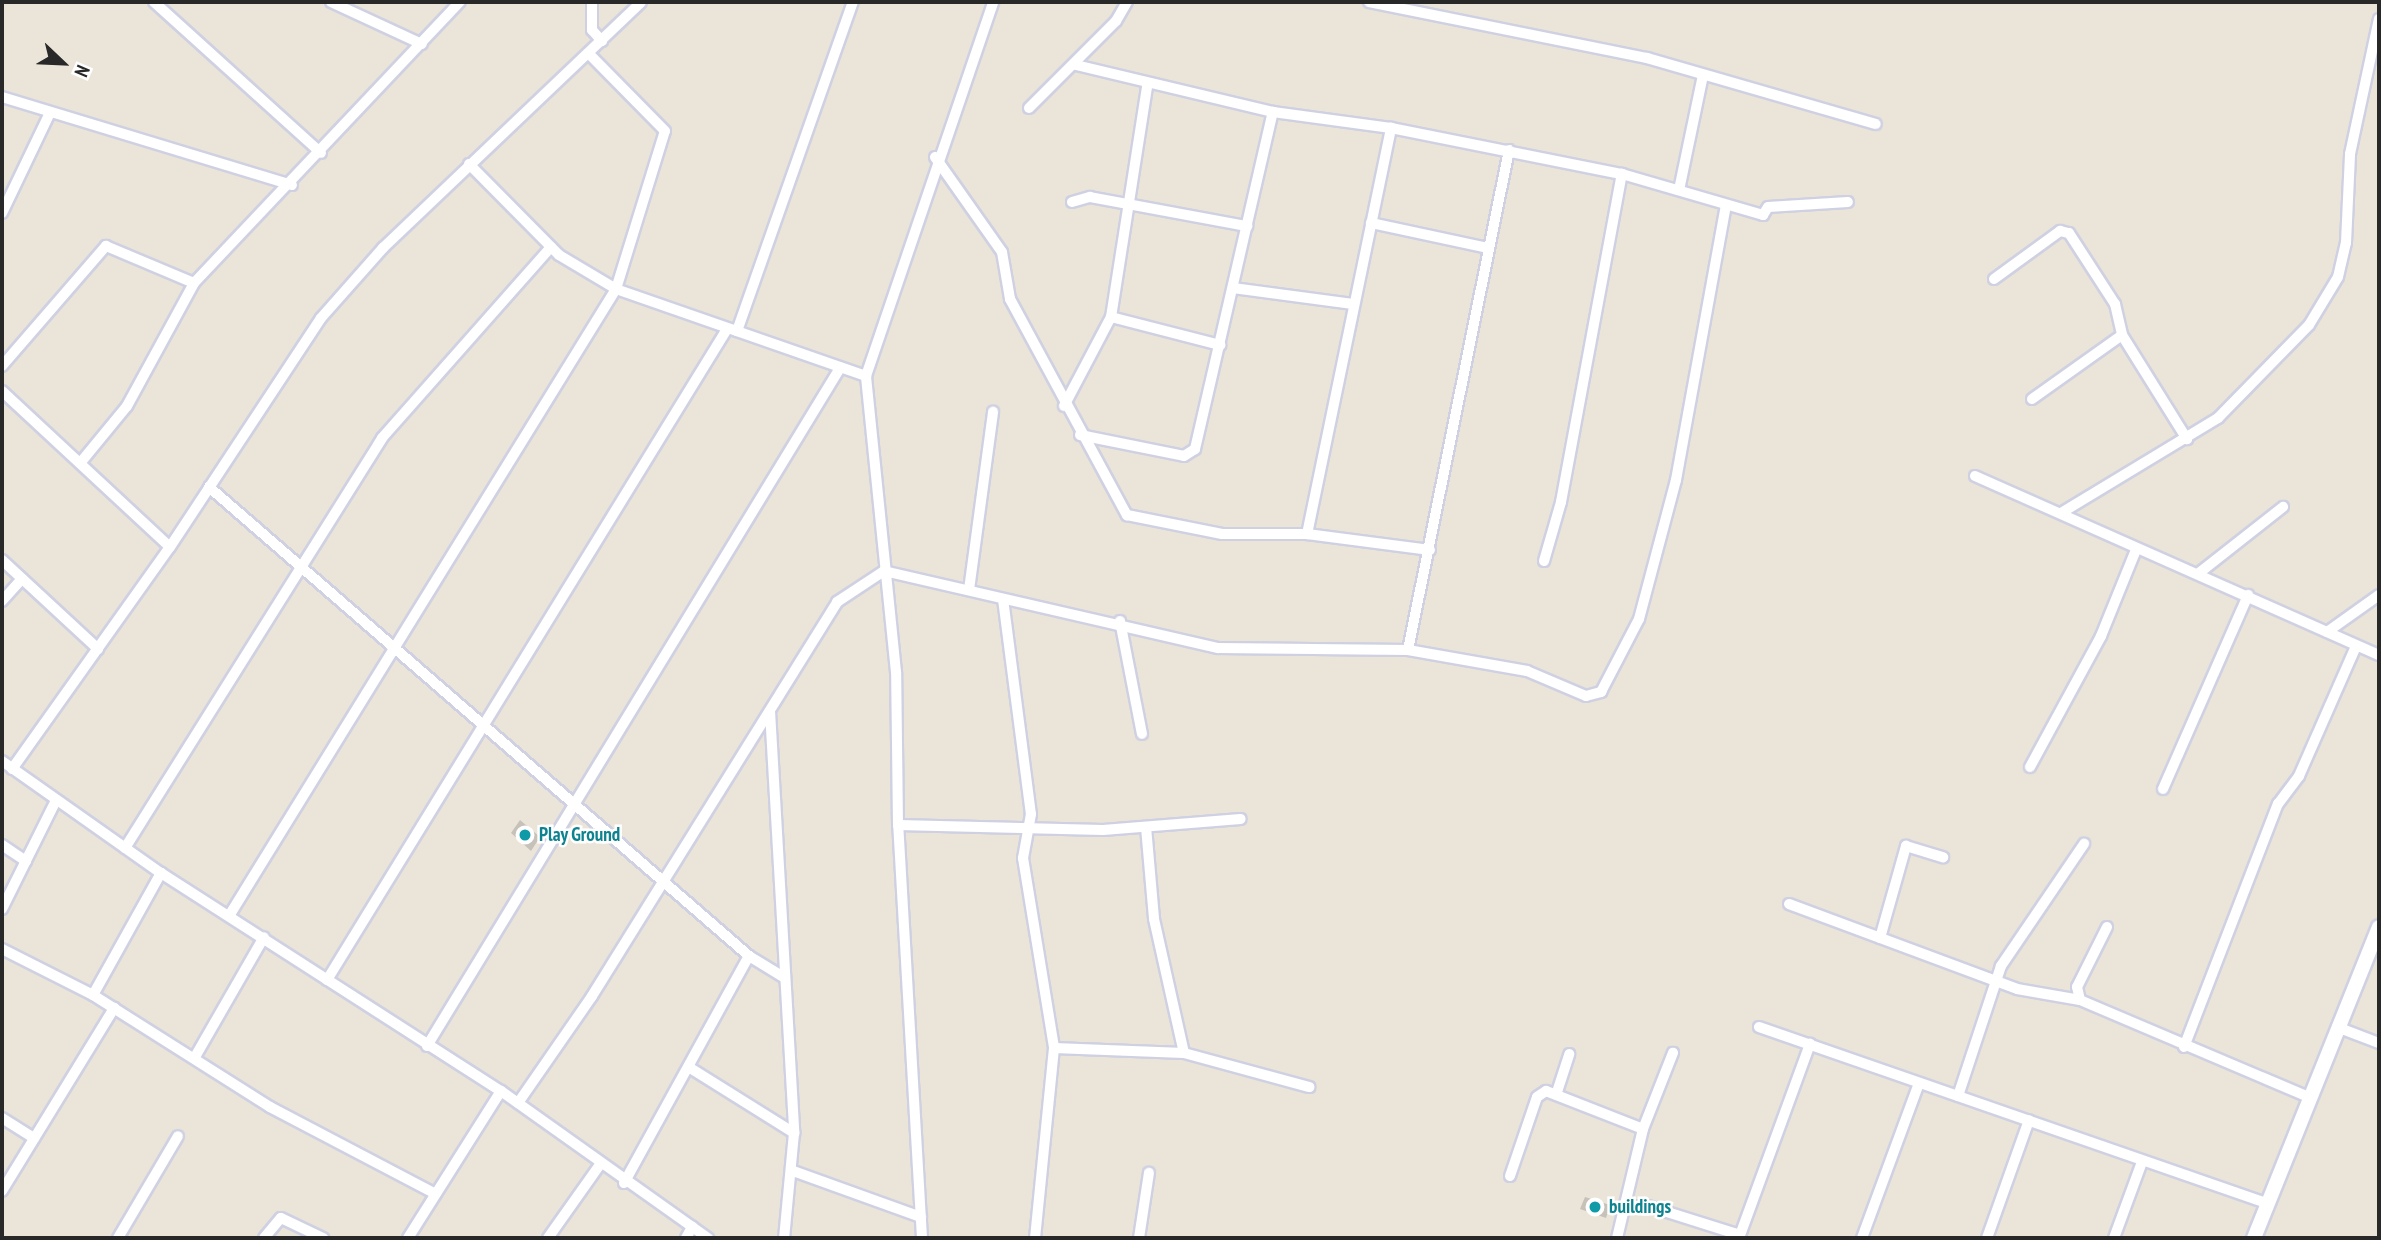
<!DOCTYPE html>
<html>
<head>
<meta charset="utf-8">
<style>
	body { margin:0 }
	#map { position:relative; width:2381px; height:1240px; overflow:hidden; background:#ebe5d9; font-family:"PT Sans Narrow",sans-serif }
	div>[style] { position:absolute }
	[style*='--x'] { left:calc(var(--x)*1px); top:calc(var(--y)*1px); width:calc(var(--w)*1px); rotate:calc(var(--a)*1deg) }
	.building>* { inset:0; background:#c6c1b9 }
	.roads { filter:drop-shadow(2px 0 #cfd1e2) drop-shadow(-2px 0 #cfd1e2) drop-shadow(0 2px #cfd1e2) drop-shadow(0 -2px #cfd1e2) }
	.street>* { height:10px; margin:-5px; padding:0 5px; transform-origin:5px; border-radius:5px; background:#fff }
	.secondary>* { height:14px; margin:-7px; padding:0 7px; transform-origin:7px; border-radius:7px; background:#fff }
	.dots>* { width:19px; height:19px; translate:-50% -50%; box-sizing:border-box; border:4px solid #fff; border-radius:50% }
	span { translate:-50% -50%; white-space:nowrap; text-align:center; line-height:1.15; -webkit-text-stroke:5px #fff; paint-order:stroke }
	.culture-label { font-size:19px; color:#0d838f; font-weight:700 }
	.left { translate:0 -50%; text-align:left }
	.frame { position:absolute; inset:0; border:4px solid #282828; pointer-events:none }
	.north { position:absolute; left:28px; top:28px; width:70px; height:70px; -webkit-text-stroke:5px #fff; paint-order:stroke; rotate:113deg; font-size:19px; font-weight:700; line-height:28px; text-align:center; color:#282828 }
	.north::after { content:''; display:block; margin:auto; width:24px; height:32px; background:#282828; clip-path:polygon(50% 0,100% 100%,50% 72%,0 100%) }
</style>
</head>
<body>
<div id="map">
	<div class="building">
		<div style="clip-path:polygon(520px 820px,540px 837px,531px 851px,511px 833px)"></div>
		<div style="clip-path:polygon(1585px 1197px,1610px 1205px,1606px 1218px,1580px 1209px)"></div>
	</div>
	<div class="roads">
		<div class="street">
			<div style="--x:154;--y:2;--w:225;--a:42.1"></div>
			<div style="--x:331;--y:2;--w:100;--a:24.8"></div>
			<div style="--x:592;--y:2;--w:28;--a:90"></div>
			<div style="--x:592;--y:30;--w:15;--a:48"></div>
			<div style="--x:1369;--y:2;--w:284;--a:11.4"></div>
			<div style="--x:1647;--y:58;--w:238;--a:16.1"></div>
			<div style="--x:1076;--y:65;--w:203;--a:13.4"></div>
			<div style="--x:1273;--y:112;--w:119;--a:7.7"></div>
			<div style="--x:1391;--y:128;--w:236;--a:11.3"></div>
			<div style="--x:1622;--y:174;--w:147;--a:16.2"></div>
			<div style="--x:1763;--y:215;--w:9;--a:-58"></div>
			<div style="--x:1768;--y:207;--w:80;--a:-3.6"></div>
			<div style="--x:2;--y:97;--w:303;--a:16.9"></div>
			<div style="--x:1029;--y:108;--w:123;--a:-45"></div>
			<div style="--x:1116;--y:21;--w:22;--a:-60"></div>
			<div style="--x:935;--y:157;--w:116;--a:54.8"></div>
			<div style="--x:1002;--y:252;--w:48;--a:80.3"></div>
			<div style="--x:1010;--y:299;--w:246;--a:61.6"></div>
			<div style="--x:1127;--y:515;--w:97;--a:11.3"></div>
			<div style="--x:1222;--y:534;--w:85;--a:0"></div>
			<div style="--x:1307;--y:534;--w:124;--a:7.4"></div>
			<div style="--x:469;--y:164;--w:128;--a:45.3"></div>
			<div style="--x:559;--y:255;--w:66;--a:30.8"></div>
			<div style="--x:616;--y:289;--w:265;--a:19.2"></div>
			<div style="--x:1679;--y:190;--w:117;--a:-78.2"></div>
			<div style="--x:1072;--y:202;--w:19;--a:-16"></div>
			<div style="--x:1090;--y:197;--w:160;--a:10.5"></div>
			<div style="--x:2;--y:213;--w:109;--a:-64.4"></div>
			<div style="--x:1371;--y:223;--w:120;--a:12.1"></div>
			<div style="--x:1994;--y:279;--w:82;--a:-36"></div>
			<div style="--x:2060;--y:231;--w:9;--a:13"></div>
			<div style="--x:2069;--y:233;--w:85;--a:57.1"></div>
			<div style="--x:2115;--y:304;--w:32;--a:77"></div>
			<div style="--x:2122;--y:335;--w:123;--a:58"></div>
			<div style="--x:1233;--y:288;--w:121;--a:7.6"></div>
			<div style="--x:1111;--y:317;--w:113;--a:14.4"></div>
			<div style="--x:737;--y:331;--w:349;--a:-70.6"></div>
			<div style="--x:2;--y:366;--w:159;--a:-49.1"></div>
			<div style="--x:106;--y:246;--w:95;--a:22.8"></div>
			<div style="--x:2;--y:391;--w:229;--a:42.9"></div>
			<div style="--x:2032;--y:399;--w:110;--a:-35.4"></div>
			<div style="--x:1064;--y:406;--w:101;--a:-62.2"></div>
			<div style="--x:1111;--y:317;--w:233;--a:-81.1"></div>
			<div style="--x:1080;--y:435;--w:106;--a:11.4"></div>
			<div style="--x:1184;--y:456;--w:13;--a:-32"></div>
			<div style="--x:1195;--y:449;--w:346;--a:-77"></div>
			<div style="--x:81;--y:462;--w:72;--a:-50.6"></div>
			<div style="--x:127;--y:406;--w:140;--a:-61.4"></div>
			<div style="--x:194;--y:283;--w:387;--a:-46.6"></div>
			<div style="--x:1975;--y:476;--w:442;--a:23.9"></div>
			<div style="--x:209;--y:487;--w:715;--a:40.97"></div>
			<div style="--x:749;--y:956;--w:42;--a:31.4"></div>
			<div style="--x:2061;--y:513;--w:184;--a:-31.2"></div>
			<div style="--x:2218;--y:418;--w:130;--a:-45.6"></div>
			<div style="--x:2309;--y:325;--w:56;--a:-58.9"></div>
			<div style="--x:2338;--y:277;--w:35;--a:-77"></div>
			<div style="--x:2346;--y:243;--w:89;--a:-87.4"></div>
			<div style="--x:2350;--y:154;--w:138;--a:-77.9"></div>
			<div style="--x:1307;--y:534;--w:415;--a:-78.3"></div>
			<div style="--x:2;--y:560;--w:131;--a:42.8"></div>
			<div style="--x:1544;--y:561;--w:61;--a:-73.9"></div>
			<div style="--x:1561;--y:502;--w:334;--a:-79.5"></div>
			<div style="--x:2199;--y:573;--w:107;--a:-38.2"></div>
			<div style="--x:969;--y:590;--w:180;--a:-82.3"></div>
			<div style="--x:1003;--y:599;--w:217;--a:82.6"></div>
			<div style="--x:1031;--y:814;--w:45;--a:100.3"></div>
			<div style="--x:1023;--y:858;--w:193;--a:80.7"></div>
			<div style="--x:1054;--y:1048;--w:191;--a:95.7"></div>
			<div style="--x:2;--y:601;--w:30;--a:-48"></div>
			<div style="--x:1120;--y:621;--w:115;--a:79"></div>
			<div style="--x:2327;--y:632;--w:64;--a:-35.4"></div>
			<div style="--x:1408;--y:650;--w:510;--a:-78.58"></div>
			<div style="--x:770;--y:711;--w:423;--a:86.7"></div>
			<div style="--x:794;--y:1133;--w:105;--a:95.4"></div>
			<div style="--x:2;--y:761;--w:194;--a:35.2"></div>
			<div style="--x:161;--y:873;--w:404;--a:32.7"></div>
			<div style="--x:501;--y:1091;--w:254;--a:35.4"></div>
			<div style="--x:2030;--y:767;--w:149;--a:-61.5"></div>
			<div style="--x:2101;--y:636;--w:93;--a:-67.9"></div>
			<div style="--x:12;--y:769;--w:272;--a:-54.6"></div>
			<div style="--x:170;--y:547;--w:274;--a:-56.6"></div>
			<div style="--x:321;--y:318;--w:94;--a:-48.5"></div>
			<div style="--x:383;--y:248;--w:356;--a:-43.6"></div>
			<div style="--x:2163;--y:789;--w:212;--a:-66.3"></div>
			<div style="--x:898;--y:825;--w:205;--a:1.4"></div>
			<div style="--x:1103;--y:830;--w:138;--a:-4.6"></div>
			<div style="--x:1146;--y:827;--w:92;--a:85"></div>
			<div style="--x:1154;--y:919;--w:137;--a:77.4"></div>
			<div style="--x:2;--y:845;--w:29;--a:34"></div>
			<div style="--x:125;--y:848;--w:484;--a:-57.9"></div>
			<div style="--x:382;--y:438;--w:255;--a:-48.5"></div>
			<div style="--x:1789;--y:904;--w:243;--a:20.4"></div>
			<div style="--x:2017;--y:989;--w:64;--a:9.9"></div>
			<div style="--x:2;--y:909;--w:119;--a:-63.6"></div>
			<div style="--x:229;--y:916;--w:737;--a:-58.32"></div>
			<div style="--x:616;--y:289;--w:165;--a:-72.8"></div>
			<div style="--x:665;--y:131;--w:108;--a:-134.6"></div>
			<div style="--x:2107;--y:927;--w:67;--a:116.6"></div>
			<div style="--x:2077;--y:987;--w:13;--a:77"></div>
			<div style="--x:2080;--y:1000;--w:248;--a:23"></div>
			<div style="--x:1880;--y:938;--w:96;--a:-74.2"></div>
			<div style="--x:1906;--y:846;--w:39;--a:17"></div>
			<div style="--x:2;--y:949;--w:102;--a:26.8"></div>
			<div style="--x:93;--y:995;--w:209;--a:32.3"></div>
			<div style="--x:270;--y:1107;--w:187;--a:27.7"></div>
			<div style="--x:327;--y:980;--w:764;--a:-58.43"></div>
			<div style="--x:93;--y:995;--w:140;--a:-60.9"></div>
			<div style="--x:1759;--y:1027;--w:537;--a:19.14"></div>
			<div style="--x:2337;--y:1027;--w:45;--a:20.9"></div>
			<div style="--x:427;--y:1046;--w:794;--a:-58.65"></div>
			<div style="--x:2184;--y:1047;--w:261;--a:-68.9"></div>
			<div style="--x:2278;--y:804;--w:35;--a:-53"></div>
			<div style="--x:2299;--y:776;--w:142;--a:-66.3"></div>
			<div style="--x:1054;--y:1048;--w:130;--a:2.2"></div>
			<div style="--x:1184;--y:1053;--w:130;--a:15.2"></div>
			<div style="--x:195;--y:1057;--w:138;--a:-60.1"></div>
			<div style="--x:690;--y:1068;--w:123;--a:32"></div>
			<div style="--x:1557;--y:1092;--w:40;--a:-72"></div>
			<div style="--x:1958;--y:1096;--w:137;--a:-71.7"></div>
			<div style="--x:2001;--y:966;--w:148;--a:-55.8"></div>
			<div style="--x:518;--y:1103;--w:130;--a:-55.3"></div>
			<div style="--x:592;--y:996;--w:464;--a:-58.1"></div>
			<div style="--x:837;--y:602;--w:56;--a:-33.4"></div>
			<div style="--x:884;--y:571;--w:343;--a:13"></div>
			<div style="--x:1218;--y:648;--w:190;--a:0.6"></div>
			<div style="--x:1408;--y:650;--w:121;--a:10"></div>
			<div style="--x:1527;--y:671;--w:64;--a:23"></div>
			<div style="--x:1586;--y:696;--w:16;--a:-15"></div>
			<div style="--x:1601;--y:692;--w:82;--a:-62.5"></div>
			<div style="--x:1639;--y:619;--w:144;--a:-75.1"></div>
			<div style="--x:1676;--y:480;--w:279;--a:-79.7"></div>
			<div style="--x:2;--y:1118;--w:38;--a:32"></div>
			<div style="--x:1643;--y:1129;--w:82;--a:-68.5"></div>
			<div style="--x:793;--y:1171;--w:136;--a:19.8"></div>
			<div style="--x:1510;--y:1176;--w:83;--a:-71.1"></div>
			<div style="--x:1537;--y:1097;--w:11;--a:-34"></div>
			<div style="--x:1546;--y:1091;--w:104;--a:21.4"></div>
			<div style="--x:1643;--y:1129;--w:112;--a:103.4"></div>
			<div style="--x:624;--y:1183;--w:259;--a:-61.2"></div>
			<div style="--x:2;--y:1191;--w:215;--a:-58.5"></div>
			<div style="--x:1628;--y:1206;--w:20;--a:0"></div>
			<div style="--x:1648;--y:1206;--w:96;--a:17.5"></div>
			<div style="--x:118;--y:1238;--w:118;--a:-59.5"></div>
			<div style="--x:264;--y:1238;--w:26;--a:-50"></div>
			<div style="--x:281;--y:1218;--w:47;--a:25.5"></div>
			<div style="--x:408;--y:1238;--w:174;--a:-57.7"></div>
			<div style="--x:548;--y:1238;--w:88;--a:-54.7"></div>
			<div style="--x:686;--y:1238;--w:13;--a:-61"></div>
			<div style="--x:922;--y:1238;--w:414;--a:-93.3"></div>
			<div style="--x:898;--y:825;--w:153;--a:-90.7"></div>
			<div style="--x:896;--y:672;--w:298;--a:-95.8"></div>
			<div style="--x:866;--y:376;--w:395;--a:-71.2"></div>
			<div style="--x:1139;--y:1238;--w:66;--a:-81.3"></div>
			<div style="--x:1739;--y:1238;--w:207;--a:-69.9"></div>
			<div style="--x:1862;--y:1238;--w:165;--a:-69.8"></div>
			<div style="--x:1987;--y:1238;--w:125;--a:-70.4"></div>
			<div style="--x:2114;--y:1238;--w:81;--a:-69.8"></div>
		</div>
		<div class="secondary">
			<div style="--x:2254;--y:1238;--w:335;--a:-68.1"></div>
		</div>
	</div>
	<div class="dots">
		<div style="left:525px;top:835px;background:#0f9aa8"></div>
		<div style="left:1595px;top:1207px;background:#0f9aa8"></div>
	</div>
	<div class="culture-label">
		<span class="left" style="left:539px;top:835px">Play Ground</span>
		<span class="left" style="left:1609px;top:1207px">buildings</span>
	</div>
	<div class="frame"></div>
	<div class="north">N</div>
</div>
</body>
</html>
